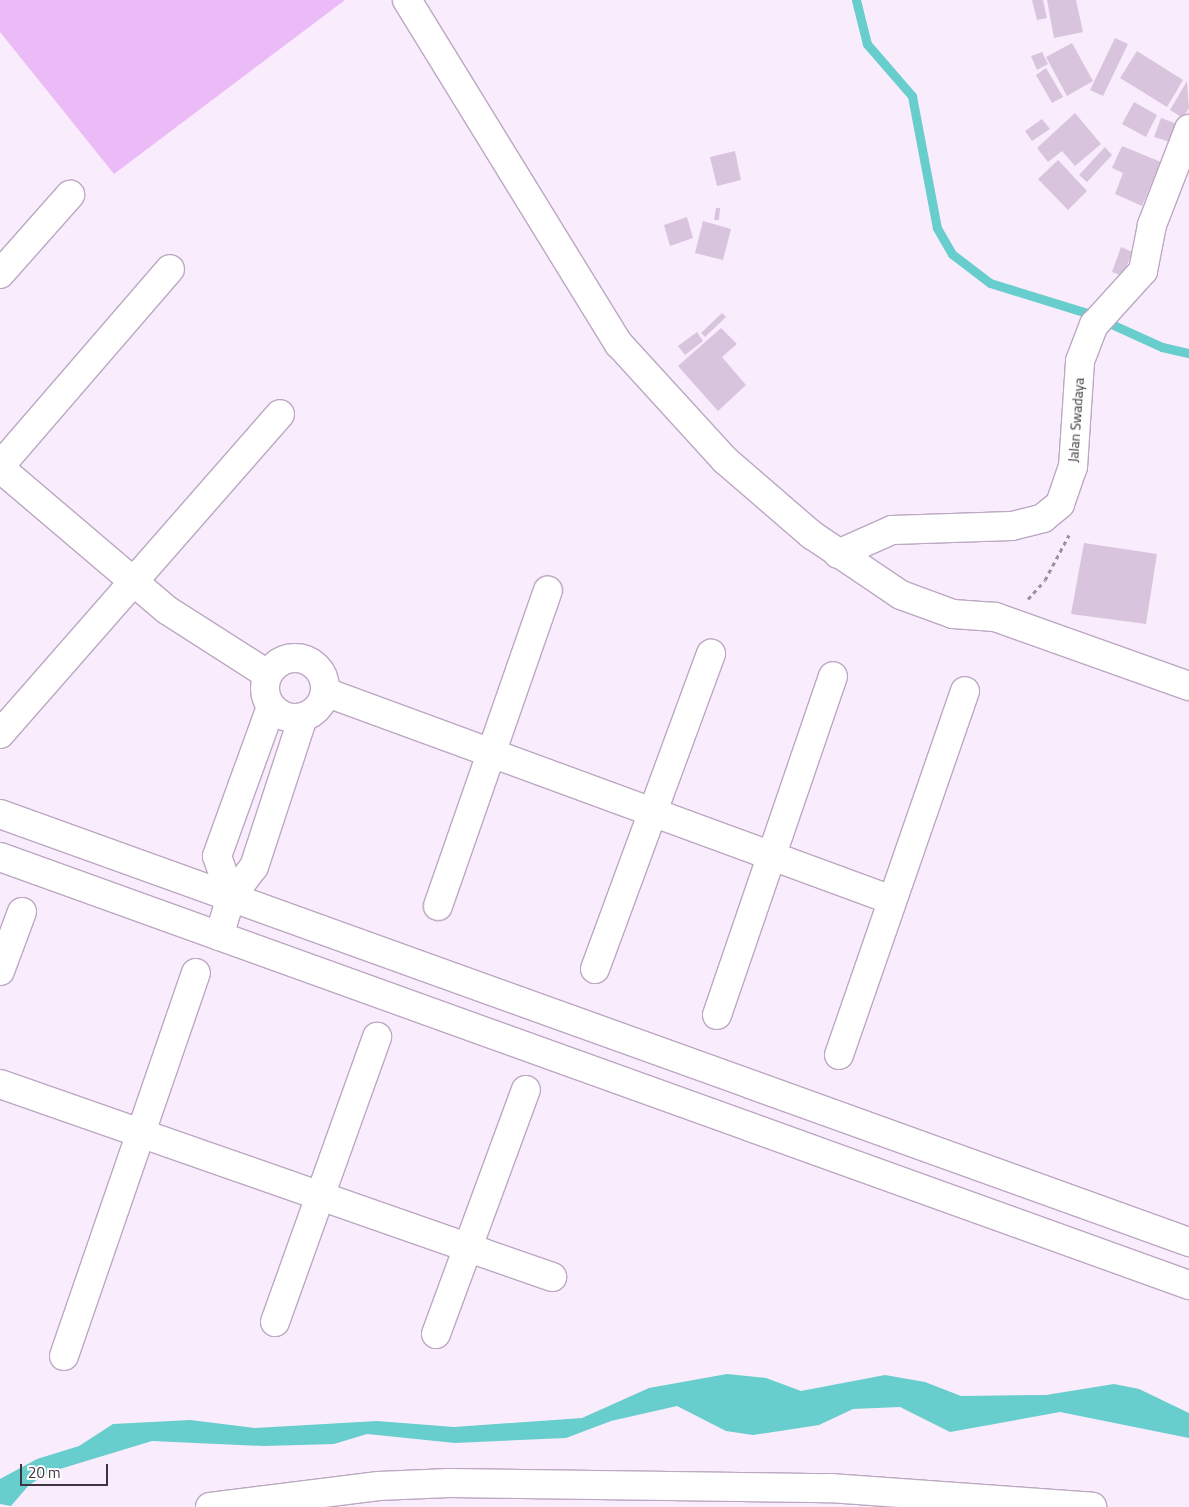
<!DOCTYPE html>
<html>
<head>
<meta charset="utf-8">
<style>
	body { margin:0 }
	#map { position:relative; width:1189px; height:1507px; overflow:hidden; background:#f9ecfc; font-family:"Titillium Web",sans-serif }
	div>[style] { position:absolute }
	[style*='--x'] { left:calc(var(--x)*1px); top:calc(var(--y)*1px); width:calc(var(--w)*1px); rotate:calc(var(--a)*1deg) }
	.green>* { inset:0; background:#eabbf6 }
	.water>* { inset:0; background:#67cdcd }
	.stream>* { height:9px; margin:-4.5px; padding:0 4.5px; transform-origin:4.5px; border-radius:4.5px; background:#67cdcd }
	.building>* { inset:0; background:#d9c4de }
	.path>* { height:3px; margin-top:-1.5px; transform-origin:0; background:repeating-linear-gradient(90deg,#9b909d 0 4px,transparent 0 8px) }
	.roads { filter:drop-shadow(1px 0 #bca8c2) drop-shadow(-1px 0 #bca8c2) drop-shadow(0 1px #bca8c2) drop-shadow(0 -1px #bca8c2) }
	.street>* { height:28px; margin:-14px; padding:0 14px; transform-origin:14px; border-radius:14px; background:#fff }
	.street>.ring { margin:-14px; padding:0; box-sizing:content-box; background:none; border:28px solid #fff; border-radius:50% }
	span { translate:-50% -50%; white-space:nowrap; text-align:center; line-height:1.15; -webkit-text-stroke:4px #fefefe; paint-order:stroke }
	.street-label { font-size:14px; color:#3c343e }
	.scale { position:absolute; left:20px; top:1464px; width:88px; height:22px; box-sizing:border-box; border:2px solid #3c343e; border-top:0; padding-left:6px; font-size:15px; line-height:18px; white-space:nowrap; color:#3c343e; -webkit-text-stroke:4px #fefefe; paint-order:stroke }
</style>
</head>
<body>
<div id="map">
	<div class="green">
		<div style="clip-path:polygon(0 0,345px 0,114px 174px,0 32px)"></div>
	</div>
	<div class="water">
		<div style="clip-path:polygon(727px 1374px,766px 1378px,801px 1391px,885px 1375px,925px 1382px,961px 1396px,1046px 1395px,1114px 1384px,1139px 1389px,1189px 1413px,1189px 1438px,1060px 1412px,950px 1432px,900px 1407px,853px 1409px,819px 1425px,753px 1435px,726px 1431px,677px 1406px,611px 1421px,566px 1438px,455px 1443px,367px 1434px,334px 1444px,264px 1446px,152px 1441px,50px 1472px,29px 1485px,11px 1506px,0 1504px,0 1479px,37px 1459px,79px 1446px,113px 1424px,190px 1420px,255px 1428px,377px 1421px,454px 1427px,582px 1418px,649px 1388px)"></div>
	</div>
	<div class="stream">
		<div style="--x:856;--y:0;--w:45;--a:76"></div>
		<div style="--x:867;--y:44;--w:69;--a:49.1"></div>
		<div style="--x:912;--y:96;--w:134;--a:79.3"></div>
		<div style="--x:937;--y:228;--w:30;--a:60"></div>
		<div style="--x:952;--y:254;--w:48;--a:37.3"></div>
		<div style="--x:990;--y:283;--w:102;--a:17.2"></div>
		<div style="--x:1087;--y:313;--w:82;--a:24.4"></div>
		<div style="--x:1162;--y:347;--w:28;--a:13"></div>
	</div>
	<div class="building">
		<div style="clip-path:polygon(1032px 0,1043px 0,1047px 18px,1037px 20px)"></div>
		<div style="clip-path:polygon(1047px 0,1076px 0,1083px 32px,1054px 38px)"></div>
		<div style="clip-path:polygon(1115px 38px,1128px 44px,1103px 96px,1090px 90px)"></div>
		<div style="clip-path:polygon(1072px 43px,1093px 81px,1067px 96px,1046px 57px)"></div>
		<div style="clip-path:polygon(1137px 51px,1183px 80px,1167px 107px,1120px 78px)"></div>
		<div style="clip-path:polygon(1042px 52px,1048px 64px,1037px 70px,1031px 56px)"></div>
		<div style="clip-path:polygon(1046px 68px,1063px 97px,1052px 103px,1036px 75px)"></div>
		<div style="clip-path:polygon(1187px 81px,1189px 108px,1183px 118px,1170px 110px)"></div>
		<div style="clip-path:polygon(1134px 102px,1157px 115px,1146px 137px,1122px 124px)"></div>
		<div style="clip-path:polygon(1075px 113px,1101px 144px,1075px 166px,1062px 151px,1048px 162px,1037px 148px)"></div>
		<div style="clip-path:polygon(1161px 118px,1177px 124px,1170px 142px,1154px 137px)"></div>
		<div style="clip-path:polygon(1042px 119px,1050px 129px,1032px 141px,1025px 131px)"></div>
		<div style="clip-path:polygon(1122px 146px,1161px 162px,1142px 206px,1115px 194px,1123px 173px,1112px 168px)"></div>
		<div style="clip-path:polygon(1105px 147px,1112px 155px,1087px 182px,1079px 175px)"></div>
		<div style="clip-path:polygon(735px 151px,741px 180px,717px 186px,710px 157px)"></div>
		<div style="clip-path:polygon(1058px 160px,1087px 191px,1068px 210px,1038px 179px)"></div>
		<div style="clip-path:polygon(716px 208px,720px 208px,719px 220px,714px 220px)"></div>
		<div style="clip-path:polygon(687px 217px,693px 238px,670px 246px,664px 225px)"></div>
		<div style="clip-path:polygon(703px 221px,731px 229px,723px 260px,695px 253px)"></div>
		<div style="clip-path:polygon(1121px 247px,1132px 252px,1123px 276px,1112px 272px)"></div>
		<div style="clip-path:polygon(722px 313px,726px 317px,705px 337px,701px 333px)"></div>
		<div style="clip-path:polygon(721px 328px,737px 344px,722px 357px,746px 385px,718px 411px,678px 366px)"></div>
		<div style="clip-path:polygon(697px 332px,703px 341px,685px 355px,678px 346px)"></div>
		<div style="clip-path:polygon(1084px 543px,1157px 554px,1146px 624px,1071px 614px)"></div>
	</div>
	<div class="path">
		<div style="--x:1028;--y:599;--w:25;--a:-48"></div>
		<div style="--x:1045;--y:580;--w:51;--a:-61.9"></div>
	</div>
	<div class="roads">
		<div class="street">
			<div style="--x:407;--y:0;--w:404;--a:58.4"></div>
			<div style="--x:619;--y:344;--w:157;--a:47.6"></div>
			<div style="--x:725;--y:460;--w:115;--a:40.8"></div>
			<div style="--x:812;--y:535;--w:107;--a:34"></div>
			<div style="--x:901;--y:595;--w:55;--a:20.1"></div>
			<div style="--x:953;--y:614;--w:42;--a:4.1"></div>
			<div style="--x:995;--y:617;--w:206;--a:19.6"></div>
			<div style="--x:0;--y:274;--w:106;--a:-48.5"></div>
			<div style="--x:0;--y:466;--w:260;--a:-49.2"></div>
			<div style="--x:0;--y:468;--w:219;--a:40.4"></div>
			<div style="--x:167;--y:610;--w:119;--a:32.6"></div>
			<div style="--x:838;--y:554;--w:59;--a:-24"></div>
			<div style="--x:892;--y:530;--w:120;--a:-1.9"></div>
			<div style="--x:1012;--y:526;--w:32;--a:-14"></div>
			<div style="--x:1043;--y:518;--w:22;--a:-39"></div>
			<div style="--x:1060;--y:504;--w:39;--a:-71"></div>
			<div style="--x:1073;--y:467;--w:106;--a:-86.2"></div>
			<div style="--x:1080;--y:361;--w:39;--a:-69"></div>
			<div style="--x:1094;--y:325;--w:73;--a:-47.8"></div>
			<div style="--x:1143;--y:271;--w:47;--a:-78.9"></div>
			<div style="--x:1152;--y:225;--w:103;--a:-68.9"></div>
			<div class="ring" style="left:265px;top:658px;width:32px;height:32px"></div>
			<div style="--x:325;--y:692;--w:604;--a:20.15"></div>
			<div style="--x:0;--y:734;--w:425;--a:-48.8"></div>
			<div style="--x:0;--y:814;--w:1264;--a:19.8"></div>
			<div style="--x:0;--y:857;--w:1264;--a:19.8"></div>
			<div style="--x:231;--y:897;--w:43;--a:-108.9"></div>
			<div style="--x:217;--y:856;--w:158;--a:-70.1"></div>
			<div style="--x:438;--y:906;--w:334;--a:-70.8"></div>
			<div style="--x:219;--y:936;--w:41;--a:-72.9"></div>
			<div style="--x:231;--y:897;--w:38;--a:-53"></div>
			<div style="--x:254;--y:867;--w:158;--a:-71.9"></div>
			<div style="--x:595;--y:969;--w:336;--a:-69.8"></div>
			<div style="--x:0;--y:971;--w:63;--a:-69.6"></div>
			<div style="--x:717;--y:1015;--w:358;--a:-71.1"></div>
			<div style="--x:839;--y:1055;--w:385;--a:-70.9"></div>
			<div style="--x:0;--y:1084;--w:585;--a:19.27"></div>
			<div style="--x:275;--y:1322;--w:303;--a:-70.3"></div>
			<div style="--x:436;--y:1334;--w:260;--a:-69.8"></div>
			<div style="--x:64;--y:1356;--w:405;--a:-71"></div>
			<div style="--x:210;--y:1507;--w:170;--a:-7.1"></div>
			<div style="--x:379;--y:1486;--w:70;--a:-2.5"></div>
			<div style="--x:449;--y:1483;--w:381;--a:0.8"></div>
			<div style="--x:830;--y:1488;--w:263;--a:4.1"></div>
		</div>
	</div>
	<div class="street-label">
		<span style="left:1076px;top:420px;rotate:-86deg">Jalan Swadaya</span>
	</div>
	<div class="scale">20 m</div>
</div>
</body>
</html>
